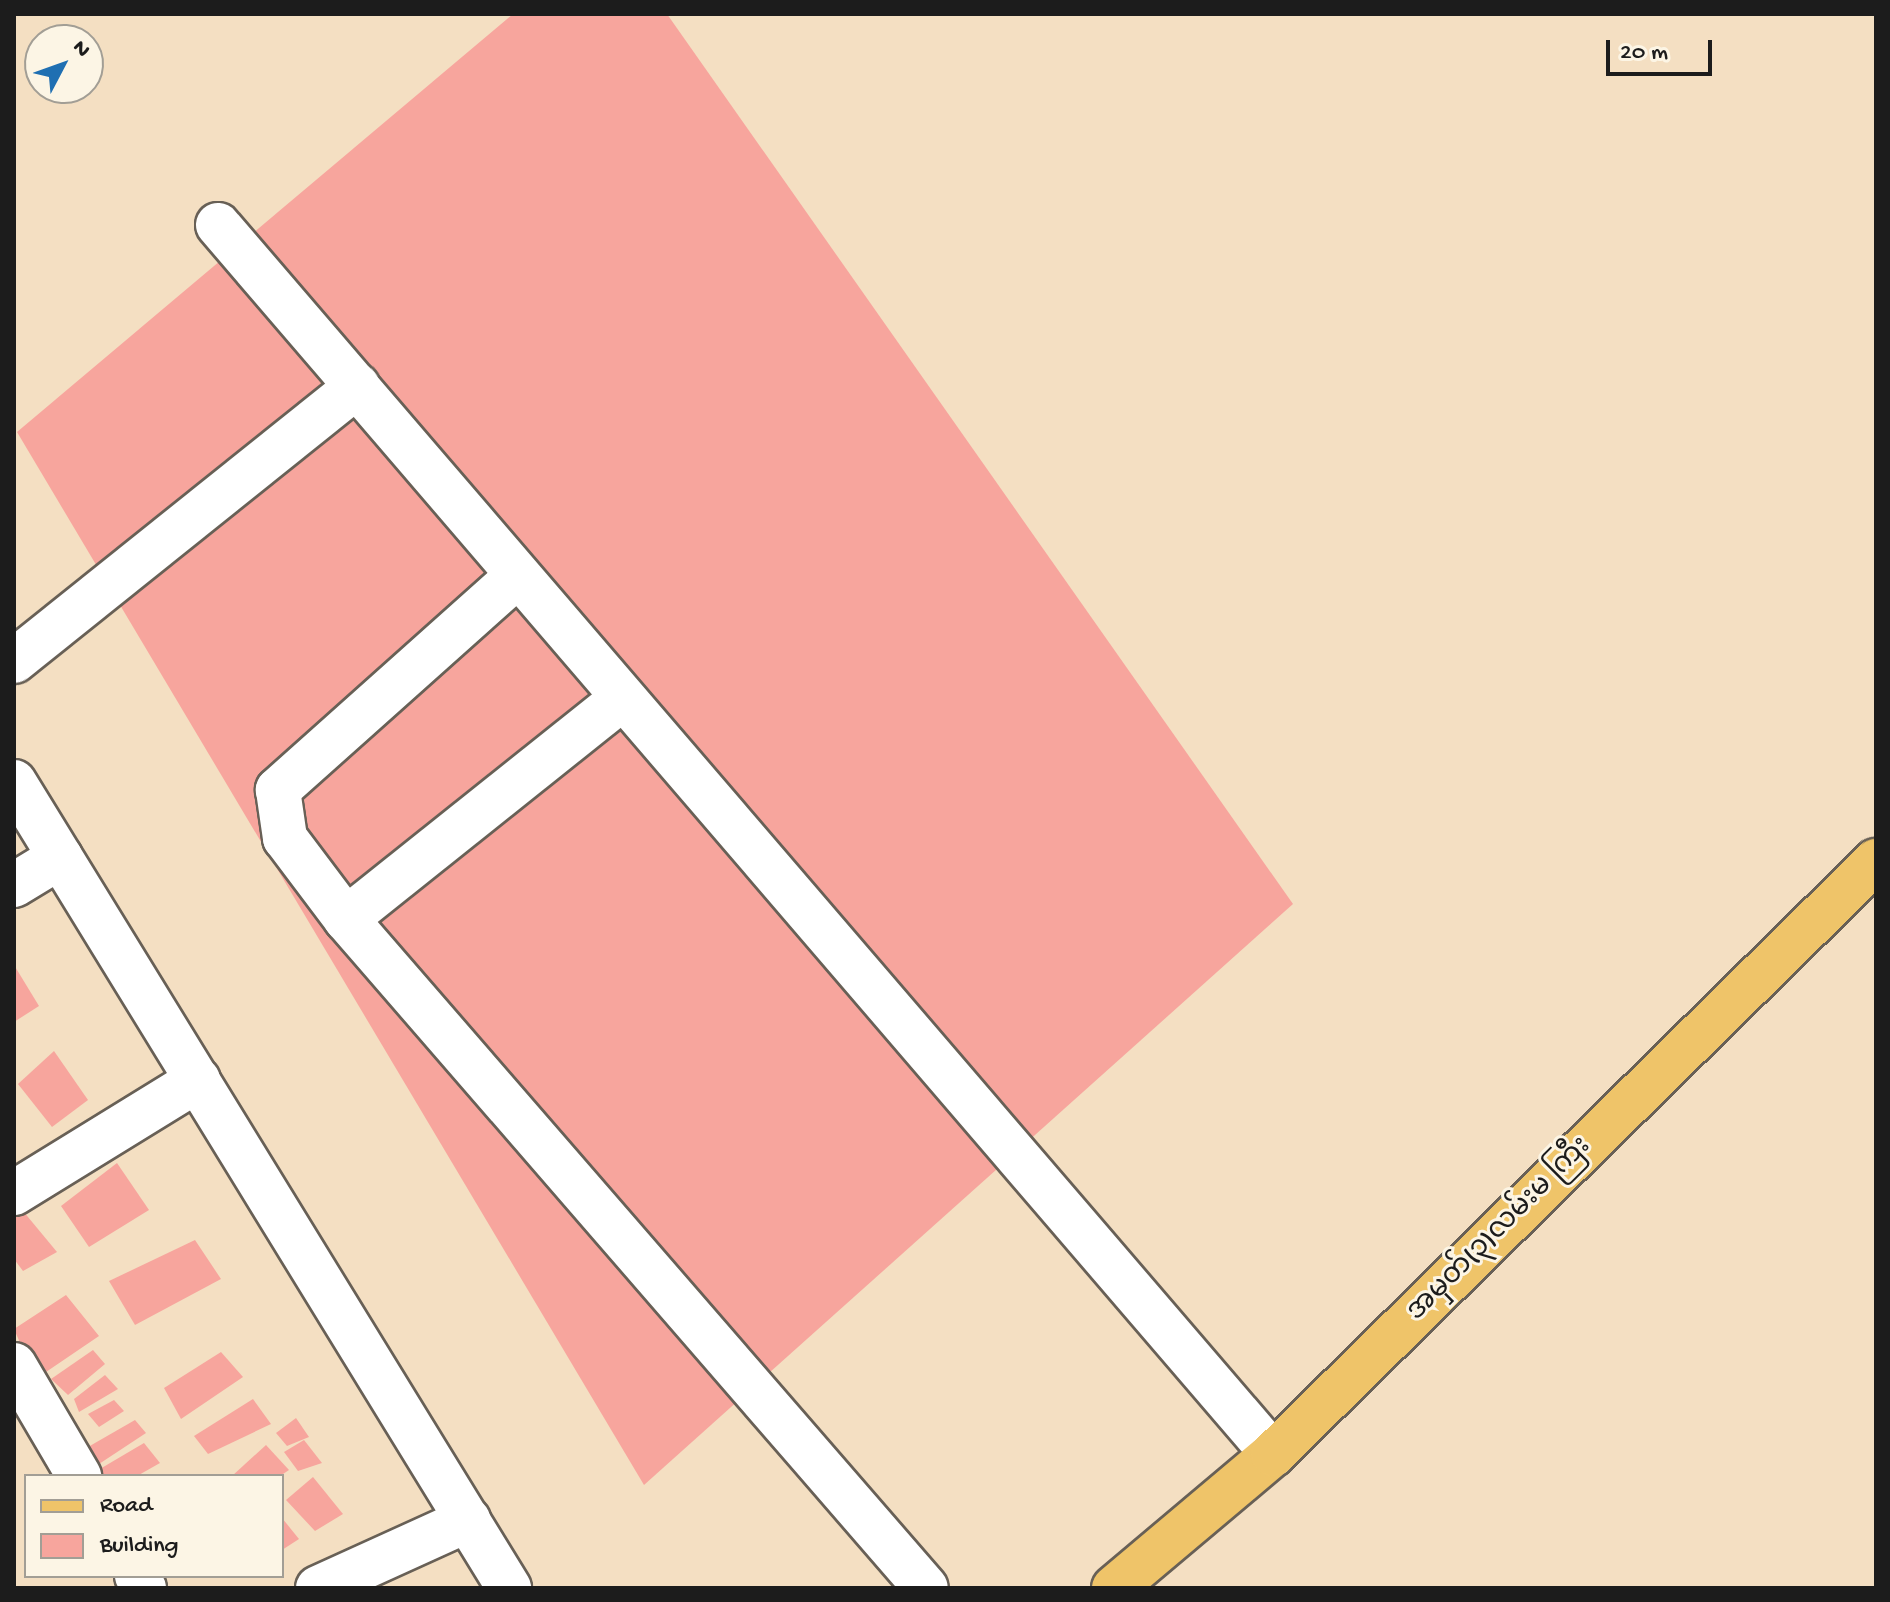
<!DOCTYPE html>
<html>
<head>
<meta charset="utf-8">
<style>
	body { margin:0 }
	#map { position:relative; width:1890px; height:1602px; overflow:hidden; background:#f4dfc2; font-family:"Gochi Hand","Noto Sans Myanmar",sans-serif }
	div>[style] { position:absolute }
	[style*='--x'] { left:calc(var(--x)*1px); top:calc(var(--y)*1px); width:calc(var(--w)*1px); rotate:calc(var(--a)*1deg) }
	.building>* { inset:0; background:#f7a59d }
	.roads { filter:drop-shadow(2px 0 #686056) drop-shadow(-2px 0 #686056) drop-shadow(0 2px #686056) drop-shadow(0 -2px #686056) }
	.minor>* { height:44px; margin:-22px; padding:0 22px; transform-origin:22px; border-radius:22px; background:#fff }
	.major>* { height:44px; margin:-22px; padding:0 22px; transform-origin:22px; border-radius:22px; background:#efc469 }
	span { translate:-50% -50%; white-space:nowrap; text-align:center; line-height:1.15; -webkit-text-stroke:6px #fcf5e5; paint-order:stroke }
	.street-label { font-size:28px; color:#1c1c1c }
	.frame { position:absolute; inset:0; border:16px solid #1c1c1c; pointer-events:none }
	.legend { position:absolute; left:24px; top:1474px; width:260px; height:104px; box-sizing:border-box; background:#fcf5e5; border:2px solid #a29e95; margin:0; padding:10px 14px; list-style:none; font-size:24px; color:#1c1c1c }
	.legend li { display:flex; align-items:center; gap:16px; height:40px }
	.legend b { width:40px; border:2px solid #a29e95 }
	.north { position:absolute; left:24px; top:24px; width:80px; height:80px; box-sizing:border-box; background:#fcf5e5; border:2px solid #a29e95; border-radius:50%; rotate:49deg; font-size:22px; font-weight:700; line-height:32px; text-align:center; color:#1c1c1c }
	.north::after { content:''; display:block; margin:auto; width:28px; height:36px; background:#1f6fb2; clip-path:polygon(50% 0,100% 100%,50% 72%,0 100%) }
	.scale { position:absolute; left:1606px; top:40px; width:106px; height:36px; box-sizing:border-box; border:4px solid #1c1c1c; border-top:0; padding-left:10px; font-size:24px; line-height:28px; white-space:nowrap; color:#1c1c1c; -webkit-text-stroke:6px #fcf5e5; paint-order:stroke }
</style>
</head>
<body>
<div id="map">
	<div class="building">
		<div style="clip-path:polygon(513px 14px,667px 14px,1293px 904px,644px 1485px,17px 432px)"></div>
		<div style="clip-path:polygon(14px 965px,39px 1006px,14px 1022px)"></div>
		<div style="clip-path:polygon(54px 1051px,88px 1100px,52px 1127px,18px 1084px)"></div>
		<div style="clip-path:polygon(117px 1163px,149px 1210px,89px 1247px,61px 1206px)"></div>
		<div style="clip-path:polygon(23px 1211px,57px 1252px,23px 1271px,14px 1259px,14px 1218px)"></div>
		<div style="clip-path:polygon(195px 1240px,221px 1279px,135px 1325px,109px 1281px)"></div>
		<div style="clip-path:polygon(66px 1295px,99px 1336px,46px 1372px,34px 1357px,28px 1361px,14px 1329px)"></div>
		<div style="clip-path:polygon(93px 1350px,105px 1364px,68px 1395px,51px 1379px)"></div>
		<div style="clip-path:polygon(221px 1352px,243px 1377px,181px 1419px,164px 1388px)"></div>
		<div style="clip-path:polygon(105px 1375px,118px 1389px,79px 1412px,74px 1399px)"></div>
		<div style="clip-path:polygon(253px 1399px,271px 1424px,208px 1454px,194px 1436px)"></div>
		<div style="clip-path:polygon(114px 1400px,124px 1411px,99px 1427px,88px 1414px)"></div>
		<div style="clip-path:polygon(296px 1418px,309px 1437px,287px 1446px,276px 1433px)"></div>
		<div style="clip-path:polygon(135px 1420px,146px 1433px,99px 1464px,88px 1447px)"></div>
		<div style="clip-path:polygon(304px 1440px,322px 1463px,298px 1471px,284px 1452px)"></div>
		<div style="clip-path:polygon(144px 1443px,160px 1463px,137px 1476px,88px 1476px)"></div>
		<div style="clip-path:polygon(266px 1445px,289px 1470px,280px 1476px,232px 1476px)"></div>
		<div style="clip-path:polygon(313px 1477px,343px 1514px,315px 1531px,286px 1500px)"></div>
		<div style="clip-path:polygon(282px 1518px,299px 1539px,282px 1550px)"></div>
	</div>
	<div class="roads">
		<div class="minor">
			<div style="--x:218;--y:225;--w:1620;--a:49.36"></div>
			<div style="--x:517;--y:576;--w:321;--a:138.2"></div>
			<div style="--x:278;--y:790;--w:49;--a:81.7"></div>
			<div style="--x:285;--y:838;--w:101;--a:53"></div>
			<div style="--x:346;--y:919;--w:885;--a:49.08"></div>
			<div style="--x:14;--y:661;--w:440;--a:-38.7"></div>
			<div style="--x:14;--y:782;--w:946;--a:58.44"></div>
			<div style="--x:14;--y:885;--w:54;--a:-31.3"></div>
			<div style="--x:346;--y:919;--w:353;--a:-38.6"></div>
			<div style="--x:14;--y:1193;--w:216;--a:-31.6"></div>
			<div style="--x:14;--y:1365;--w:129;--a:59.6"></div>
			<div style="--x:137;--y:1576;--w:14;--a:60"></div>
			<div style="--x:318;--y:1588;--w:165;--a:-24.4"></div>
		</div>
		<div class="major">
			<div style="--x:1114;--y:1588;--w:208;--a:-40.1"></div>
			<div style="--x:1273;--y:1454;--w:846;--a:-44.52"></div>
		</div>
	</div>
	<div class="street-label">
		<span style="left:1500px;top:1230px;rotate:-45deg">အမှတ်(၃)လမ်းမ ကြီး</span>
	</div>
	<div class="frame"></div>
	<ul class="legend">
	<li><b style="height:10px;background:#efc469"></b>Road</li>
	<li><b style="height:22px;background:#f7a59d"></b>Building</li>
	</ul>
	<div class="north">N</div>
	<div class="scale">20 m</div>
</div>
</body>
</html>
